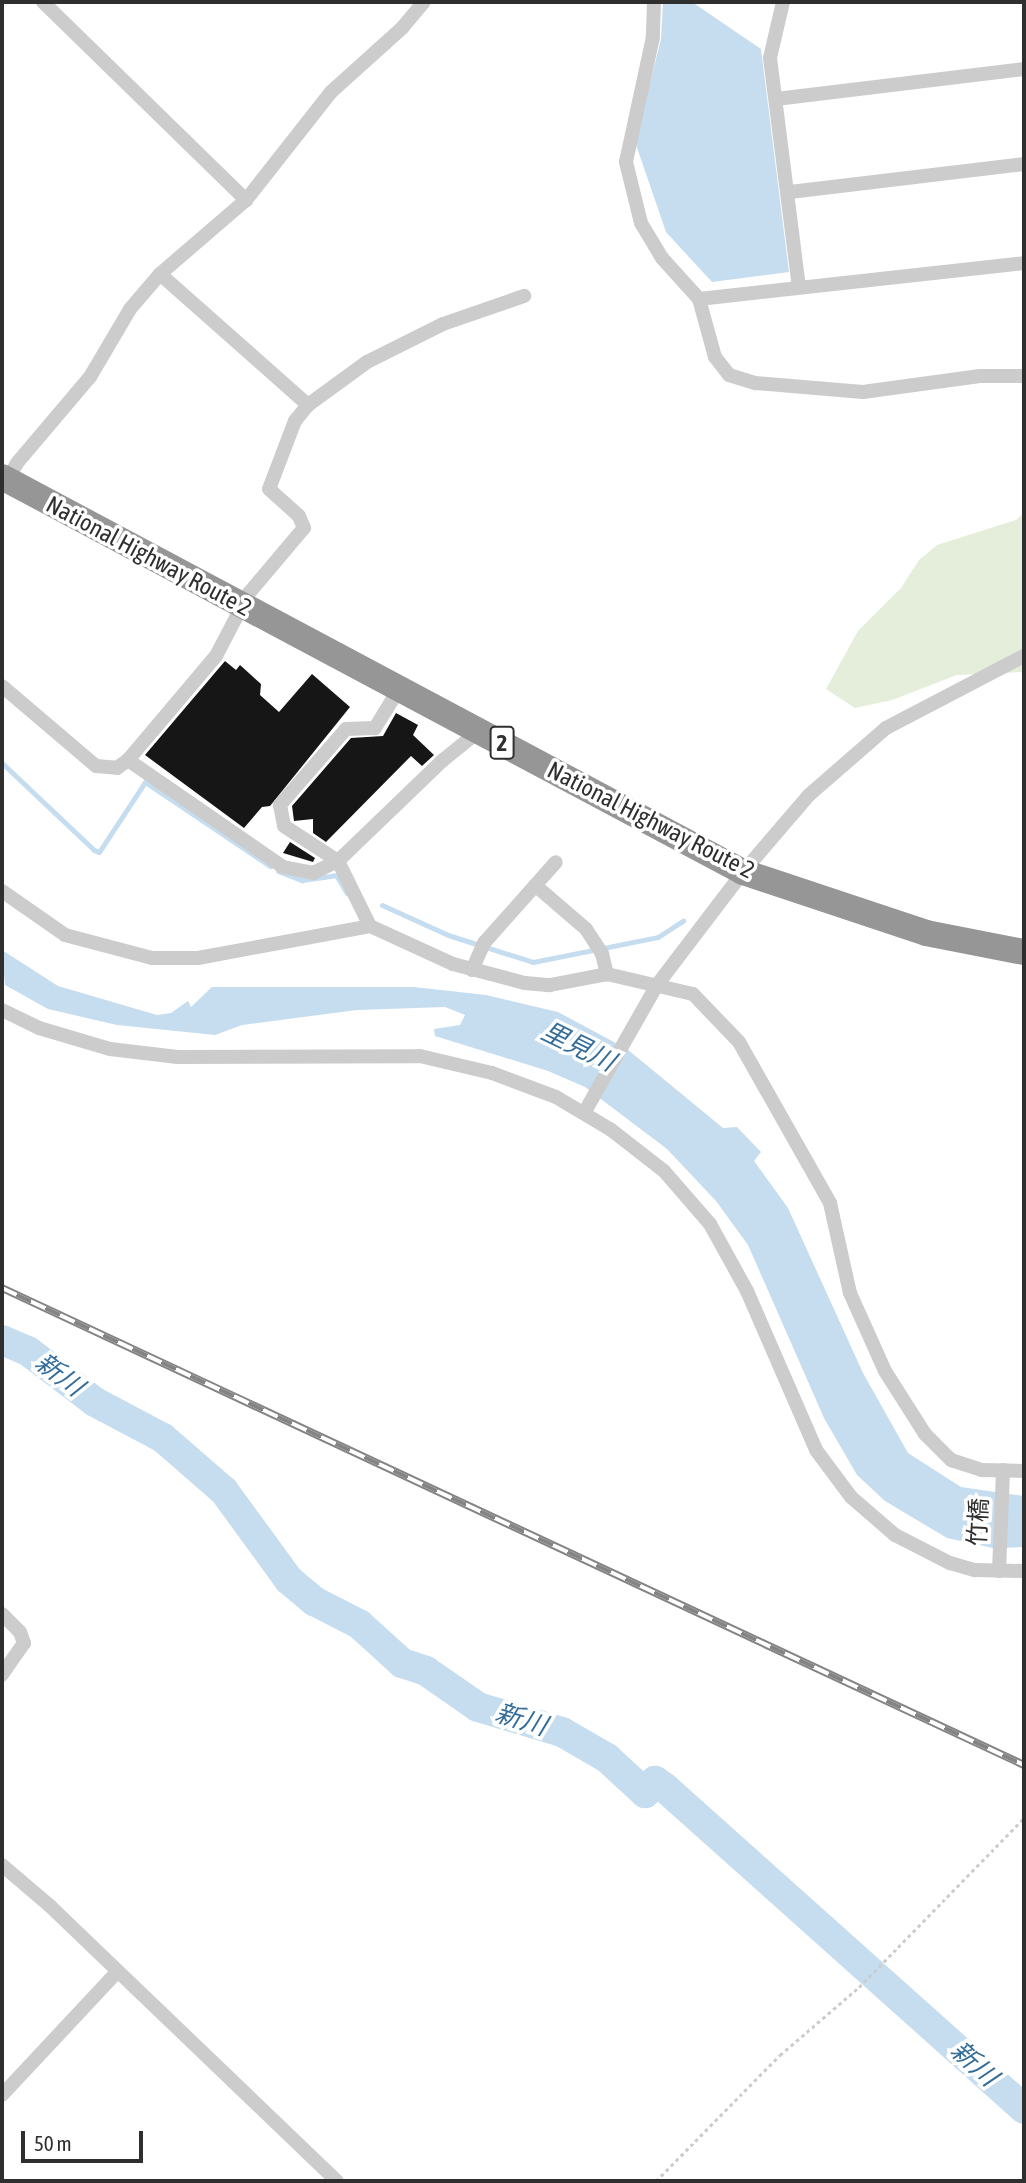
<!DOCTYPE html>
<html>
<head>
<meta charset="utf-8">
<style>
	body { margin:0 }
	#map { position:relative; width:1026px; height:2183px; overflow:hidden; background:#fff; font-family:"Asap Condensed","Noto Sans JP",sans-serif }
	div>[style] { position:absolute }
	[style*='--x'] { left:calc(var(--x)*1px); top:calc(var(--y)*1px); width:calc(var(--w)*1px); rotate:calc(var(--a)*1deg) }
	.green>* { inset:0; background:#e4eedb }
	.water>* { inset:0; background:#c6ddef }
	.stream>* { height:5px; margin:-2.5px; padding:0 2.5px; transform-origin:2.5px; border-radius:2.5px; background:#c6ddef }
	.river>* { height:30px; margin:-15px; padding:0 15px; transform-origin:15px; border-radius:15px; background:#c6ddef }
	.building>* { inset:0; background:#161616 }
	.path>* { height:2.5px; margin-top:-1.25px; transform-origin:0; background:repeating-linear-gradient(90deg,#ccc 0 3.5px,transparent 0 7px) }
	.street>* { height:14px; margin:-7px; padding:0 7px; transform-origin:7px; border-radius:7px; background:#ccc }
	.highway>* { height:26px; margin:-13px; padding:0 13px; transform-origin:13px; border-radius:13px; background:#969696 }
	.rail>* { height:8px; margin-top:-4px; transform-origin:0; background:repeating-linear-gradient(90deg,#fff 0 16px,#848484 0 32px); box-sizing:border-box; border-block:2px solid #848484 }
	span { translate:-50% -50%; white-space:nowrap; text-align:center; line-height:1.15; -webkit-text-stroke:7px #fff; paint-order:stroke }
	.shield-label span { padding:2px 5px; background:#fff; border:2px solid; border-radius:5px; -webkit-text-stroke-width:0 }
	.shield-label { font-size:23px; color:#2f2f2f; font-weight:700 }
	.street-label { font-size:24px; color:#2f2f2f }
	.water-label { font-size:26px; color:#346d9a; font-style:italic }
	.frame { position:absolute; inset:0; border:4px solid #2f2f2f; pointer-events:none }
	.scale { position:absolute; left:21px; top:2131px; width:122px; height:32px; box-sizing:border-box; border:4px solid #2f2f2f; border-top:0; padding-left:9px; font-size:21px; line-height:24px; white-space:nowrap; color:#2f2f2f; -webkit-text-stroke:5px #fff; paint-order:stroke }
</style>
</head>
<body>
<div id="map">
	<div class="green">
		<div style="clip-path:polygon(1024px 513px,1024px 672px,957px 675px,892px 700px,855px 708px,826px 689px,858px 631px,901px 588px,919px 560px,937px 545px,1016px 520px)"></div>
	</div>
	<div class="water">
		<div style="clip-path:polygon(663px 2px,692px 2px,761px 49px,789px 272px,712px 282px,666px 232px,635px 142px,661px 39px)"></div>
		<div style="clip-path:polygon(2px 950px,58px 986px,157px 1015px,171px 1013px,188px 1001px,191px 1007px,212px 987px,414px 987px,486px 995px,558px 1012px,627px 1049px,723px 1128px,737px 1127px,761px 1152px,754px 1161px,788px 1208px,863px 1373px,908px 1453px,961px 1487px,1024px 1496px,1024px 1547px,993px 1548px,947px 1538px,885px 1501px,857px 1475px,824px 1418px,748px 1245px,716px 1201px,667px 1149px,585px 1087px,548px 1071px,435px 1036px,434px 1029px,460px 1025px,465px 1015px,445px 1007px,357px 1010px,242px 1025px,215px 1035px,117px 1025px,48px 1009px,5px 985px)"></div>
	</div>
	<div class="stream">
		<div style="--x:2;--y:763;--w:127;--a:43.4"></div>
		<div style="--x:94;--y:850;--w:5;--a:22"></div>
		<div style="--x:99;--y:852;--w:84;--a:-56.7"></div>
		<div style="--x:145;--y:782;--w:151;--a:33.9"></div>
		<div style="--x:278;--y:871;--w:26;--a:21"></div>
		<div style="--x:302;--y:880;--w:34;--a:-8"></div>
		<div style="--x:336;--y:875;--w:21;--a:59"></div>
		<div style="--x:382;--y:905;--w:72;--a:24.4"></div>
		<div style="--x:448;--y:935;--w:89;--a:17.6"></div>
		<div style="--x:533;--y:962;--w:127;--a:-11.3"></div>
		<div style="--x:658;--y:937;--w:30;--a:-33"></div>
	</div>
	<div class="river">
		<div style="--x:2;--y:1340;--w:28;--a:23"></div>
		<div style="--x:28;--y:1351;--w:84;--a:37.3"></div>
		<div style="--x:95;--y:1402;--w:77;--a:27.9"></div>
		<div style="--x:163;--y:1438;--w:81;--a:41"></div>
		<div style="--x:224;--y:1491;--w:110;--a:53.9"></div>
		<div style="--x:289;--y:1580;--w:33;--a:40"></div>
		<div style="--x:314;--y:1601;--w:51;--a:27.1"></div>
		<div style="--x:359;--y:1624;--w:58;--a:42.2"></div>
		<div style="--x:402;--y:1663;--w:25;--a:18"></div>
		<div style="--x:426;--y:1671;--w:63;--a:34.7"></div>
		<div style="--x:478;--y:1707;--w:88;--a:16.6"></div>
		<div style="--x:562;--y:1732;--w:52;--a:30"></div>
		<div style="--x:607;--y:1758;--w:52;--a:42.6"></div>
		<div style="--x:645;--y:1793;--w:16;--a:-50"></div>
		<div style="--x:655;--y:1781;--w:11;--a:34"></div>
		<div style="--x:664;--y:1787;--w:483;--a:41.8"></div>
	</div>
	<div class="building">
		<div style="clip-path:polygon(225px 661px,236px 670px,240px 665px,261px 684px,260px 695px,279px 712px,312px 674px,350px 707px,270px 806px,262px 807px,244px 828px,145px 755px)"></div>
		<div style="clip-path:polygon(396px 713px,418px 725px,413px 735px,434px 755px,422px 766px,411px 756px,326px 842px,313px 833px,313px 819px,294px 821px,292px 806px,351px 738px,383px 736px)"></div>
		<div style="clip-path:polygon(290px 842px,315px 858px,313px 862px,283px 853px)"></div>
	</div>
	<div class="path">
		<div style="--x:656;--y:2181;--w:177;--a:-45.5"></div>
		<div style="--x:780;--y:2055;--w:104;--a:-40.7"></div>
		<div style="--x:859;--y:1987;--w:236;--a:-45.7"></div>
	</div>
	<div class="street">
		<div style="--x:43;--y:2;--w:284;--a:44.3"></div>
		<div style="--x:654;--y:2;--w:35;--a:92"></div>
		<div style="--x:653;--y:37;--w:128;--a:102.2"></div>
		<div style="--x:626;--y:162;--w:63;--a:76.2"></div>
		<div style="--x:641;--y:223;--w:41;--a:59"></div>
		<div style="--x:662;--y:258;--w:55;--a:47.9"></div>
		<div style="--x:699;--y:299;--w:60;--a:74.6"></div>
		<div style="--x:715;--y:357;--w:23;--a:52"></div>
		<div style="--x:729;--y:375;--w:28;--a:17"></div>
		<div style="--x:756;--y:383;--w:107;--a:4.8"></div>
		<div style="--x:863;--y:392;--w:118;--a:-7.8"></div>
		<div style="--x:980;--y:376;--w:44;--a:0"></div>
		<div style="--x:783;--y:2;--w:57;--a:103.1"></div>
		<div style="--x:770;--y:58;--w:231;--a:82.8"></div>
		<div style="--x:776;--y:99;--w:250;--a:-6.9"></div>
		<div style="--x:790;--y:192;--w:236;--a:-6.8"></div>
		<div style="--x:160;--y:274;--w:198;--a:41.5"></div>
		<div style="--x:699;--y:299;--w:327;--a:-6.3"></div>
		<div style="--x:5;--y:484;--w:24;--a:-60"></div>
		<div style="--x:17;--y:463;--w:113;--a:-49.7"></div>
		<div style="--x:90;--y:377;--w:79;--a:-59.5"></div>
		<div style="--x:130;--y:309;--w:46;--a:-49.4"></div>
		<div style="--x:160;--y:274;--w:113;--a:-40.7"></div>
		<div style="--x:246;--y:200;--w:137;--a:-51.8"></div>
		<div style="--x:331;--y:92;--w:96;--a:-42"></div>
		<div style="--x:402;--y:28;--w:34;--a:-50"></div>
		<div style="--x:2;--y:686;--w:123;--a:40.4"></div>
		<div style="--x:96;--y:766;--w:21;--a:5"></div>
		<div style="--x:117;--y:768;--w:14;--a:-36"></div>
		<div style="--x:128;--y:760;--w:136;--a:-49.8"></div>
		<div style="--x:216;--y:656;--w:71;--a:-62.4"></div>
		<div style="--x:249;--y:593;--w:85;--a:-49.8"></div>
		<div style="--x:304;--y:528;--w:13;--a:-113"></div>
		<div style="--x:299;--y:516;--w:40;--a:-138"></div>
		<div style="--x:269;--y:489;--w:73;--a:-69.1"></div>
		<div style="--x:295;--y:421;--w:21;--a:-51"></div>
		<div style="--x:308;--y:405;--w:73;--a:-36.1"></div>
		<div style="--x:367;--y:362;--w:85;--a:-26.6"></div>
		<div style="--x:443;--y:324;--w:86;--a:-19.1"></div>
		<div style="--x:399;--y:689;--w:46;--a:121.6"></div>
		<div style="--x:375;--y:728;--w:29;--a:178"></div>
		<div style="--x:346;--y:729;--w:101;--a:131"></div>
		<div style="--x:280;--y:805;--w:21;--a:79"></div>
		<div style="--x:284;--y:826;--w:64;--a:32.9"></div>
		<div style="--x:338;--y:861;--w:144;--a:-43.9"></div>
		<div style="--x:442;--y:761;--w:48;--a:-39"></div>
		<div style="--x:128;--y:760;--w:188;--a:34.6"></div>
		<div style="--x:283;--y:867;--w:31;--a:11"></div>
		<div style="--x:313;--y:873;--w:28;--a:-26"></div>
		<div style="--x:338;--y:861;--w:72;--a:63.8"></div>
		<div style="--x:536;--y:886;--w:66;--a:40.7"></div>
		<div style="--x:586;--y:929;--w:30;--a:57"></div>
		<div style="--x:602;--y:954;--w:21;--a:76"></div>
		<div style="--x:2;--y:891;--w:77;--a:34.9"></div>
		<div style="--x:65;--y:935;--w:90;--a:14.8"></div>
		<div style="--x:152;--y:958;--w:46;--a:0"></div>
		<div style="--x:198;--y:958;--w:175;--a:-10.5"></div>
		<div style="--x:370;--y:926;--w:91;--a:24.6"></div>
		<div style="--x:453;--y:964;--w:74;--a:14.8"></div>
		<div style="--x:525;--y:983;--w:25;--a:5"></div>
		<div style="--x:550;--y:985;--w:58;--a:-10.9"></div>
		<div style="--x:607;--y:974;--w:88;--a:13.1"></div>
		<div style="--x:693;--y:994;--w:66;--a:46.2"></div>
		<div style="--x:739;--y:1042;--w:185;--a:60.5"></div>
		<div style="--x:830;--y:1203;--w:92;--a:77.5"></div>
		<div style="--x:850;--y:1293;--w:85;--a:65.8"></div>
		<div style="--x:885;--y:1371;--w:75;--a:57.6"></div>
		<div style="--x:925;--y:1434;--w:37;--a:45"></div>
		<div style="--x:951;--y:1460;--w:32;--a:18"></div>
		<div style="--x:981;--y:1470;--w:43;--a:1.3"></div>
		<div style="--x:472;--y:970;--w:30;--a:-66"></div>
		<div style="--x:484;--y:943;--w:108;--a:-48.4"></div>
		<div style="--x:2;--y:1010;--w:41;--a:25.9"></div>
		<div style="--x:39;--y:1028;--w:74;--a:16.5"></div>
		<div style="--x:110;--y:1049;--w:68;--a:6.7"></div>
		<div style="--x:178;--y:1057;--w:242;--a:-0.2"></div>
		<div style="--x:420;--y:1056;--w:74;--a:13.3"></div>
		<div style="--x:492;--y:1073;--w:68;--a:20.6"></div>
		<div style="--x:556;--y:1097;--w:63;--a:30.7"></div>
		<div style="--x:610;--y:1129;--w:68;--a:37.9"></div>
		<div style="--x:664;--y:1171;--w:70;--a:49"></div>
		<div style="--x:710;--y:1224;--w:77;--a:61.1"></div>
		<div style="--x:747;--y:1291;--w:173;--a:66.5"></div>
		<div style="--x:816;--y:1450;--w:59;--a:53.3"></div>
		<div style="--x:851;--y:1497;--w:58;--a:40.8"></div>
		<div style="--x:895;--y:1535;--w:62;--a:27"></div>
		<div style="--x:950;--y:1563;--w:26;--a:16"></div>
		<div style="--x:975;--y:1570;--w:49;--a:1.2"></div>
		<div style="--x:584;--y:1113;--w:147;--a:-60.3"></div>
		<div style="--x:657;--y:985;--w:142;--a:-52.7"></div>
		<div style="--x:743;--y:872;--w:101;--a:-49.4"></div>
		<div style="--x:809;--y:795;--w:102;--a:-41"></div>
		<div style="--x:886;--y:728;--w:156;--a:-27.6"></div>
		<div style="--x:999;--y:1571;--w:101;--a:-87.7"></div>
		<div style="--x:2;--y:1614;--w:25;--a:45"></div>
		<div style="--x:20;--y:1632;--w:12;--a:70"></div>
		<div style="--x:24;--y:1643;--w:39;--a:125"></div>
		<div style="--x:2;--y:1865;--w:63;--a:40.5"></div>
		<div style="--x:50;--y:1906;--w:397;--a:43.8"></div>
		<div style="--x:2;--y:2095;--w:168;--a:-46.9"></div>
	</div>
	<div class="highway">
		<div style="--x:2;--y:477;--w:840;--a:28.06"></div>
		<div style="--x:743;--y:872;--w:193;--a:18.4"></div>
		<div style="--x:926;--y:933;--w:100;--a:11"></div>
	</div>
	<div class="rail">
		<div style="--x:2;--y:1288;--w:1128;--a:25.02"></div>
	</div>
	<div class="shield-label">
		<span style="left:502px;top:743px">2</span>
	</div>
	<div class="street-label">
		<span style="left:149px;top:556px;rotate:28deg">National Highway Route 2</span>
		<span style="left:651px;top:820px;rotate:27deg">National Highway Route 2</span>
		<span style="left:978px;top:1522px;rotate:-87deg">竹橋</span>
	</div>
	<div class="water-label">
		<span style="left:578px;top:1047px;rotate:26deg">里見川</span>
		<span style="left:59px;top:1375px;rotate:37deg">新川</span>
		<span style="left:521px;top:1720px;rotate:17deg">新川</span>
		<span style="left:974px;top:2064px;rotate:42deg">新川</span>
	</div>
	<div class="frame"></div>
	<div class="scale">50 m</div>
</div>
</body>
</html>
